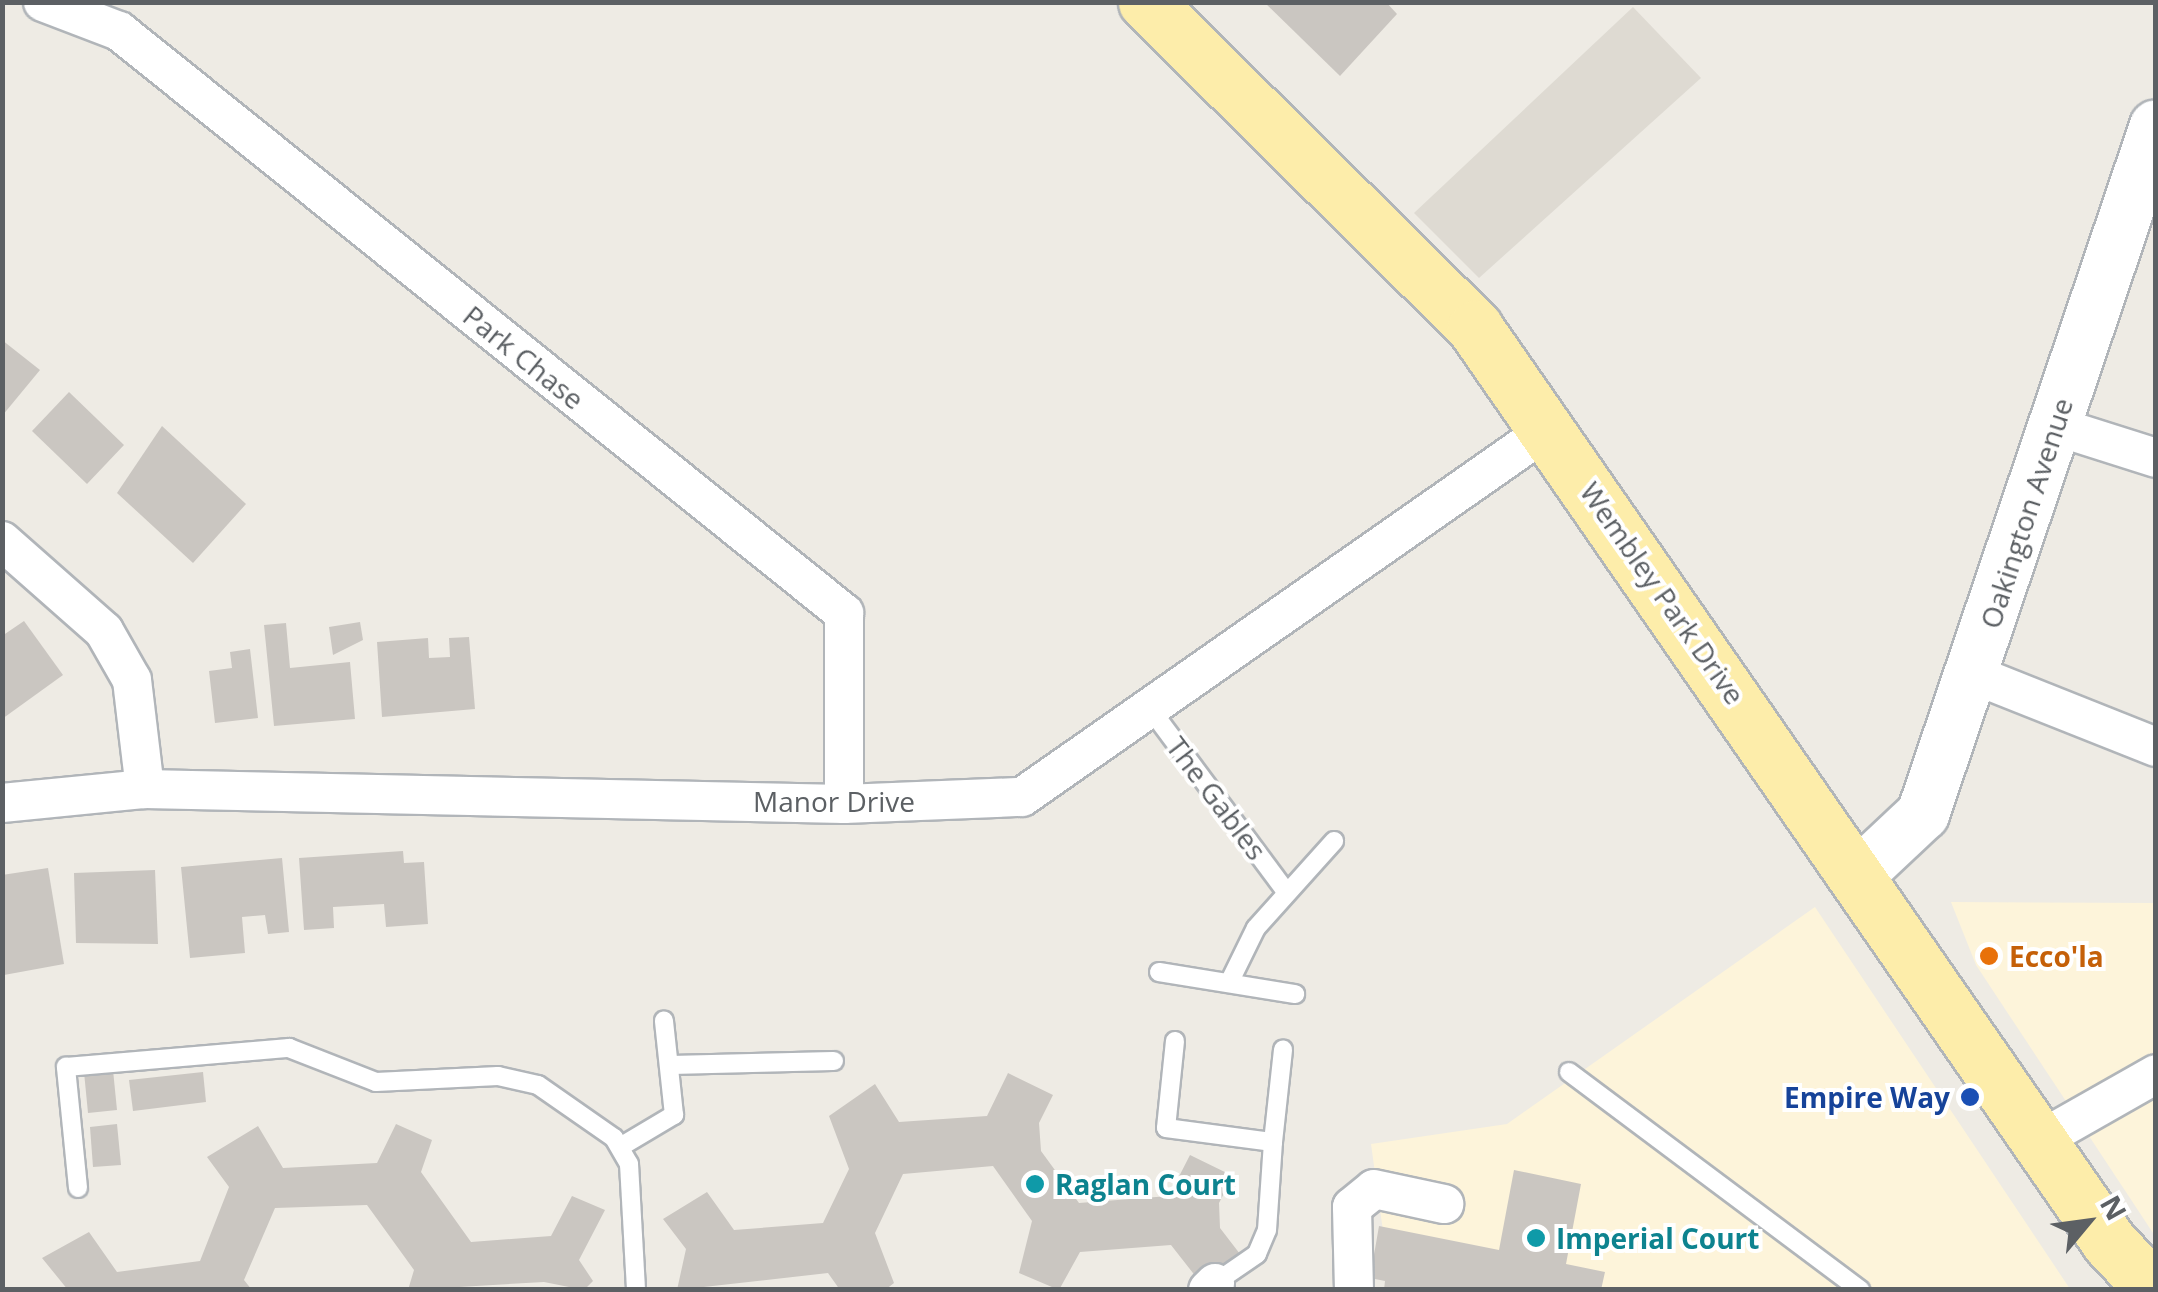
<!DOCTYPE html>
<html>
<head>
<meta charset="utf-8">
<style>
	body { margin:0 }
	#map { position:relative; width:2158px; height:1292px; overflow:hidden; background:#eeebe4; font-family:"Open Sans",sans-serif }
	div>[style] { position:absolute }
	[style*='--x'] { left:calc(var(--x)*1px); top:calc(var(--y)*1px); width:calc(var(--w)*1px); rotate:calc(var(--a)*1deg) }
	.commercial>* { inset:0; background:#fdf4da }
	.education>* { inset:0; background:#dedad2 }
	.building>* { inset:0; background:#cac6c1 }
	.roads { filter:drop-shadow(2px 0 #b1b5b9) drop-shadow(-2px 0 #b1b5b9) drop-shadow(0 2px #b1b5b9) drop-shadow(0 -2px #b1b5b9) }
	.lane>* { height:18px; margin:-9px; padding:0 9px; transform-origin:9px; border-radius:9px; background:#fff }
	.street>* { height:38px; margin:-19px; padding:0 19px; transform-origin:19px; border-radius:19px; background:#fff }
	.secondary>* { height:52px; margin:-26px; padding:0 26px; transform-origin:26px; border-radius:26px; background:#fff }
	.primary>* { height:55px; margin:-27.5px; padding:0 27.5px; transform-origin:27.5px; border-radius:27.5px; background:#fdedaa }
	.dots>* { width:28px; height:28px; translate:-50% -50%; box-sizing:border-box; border:5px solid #fff; border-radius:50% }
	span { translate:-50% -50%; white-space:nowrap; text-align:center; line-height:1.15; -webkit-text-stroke:8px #fff; paint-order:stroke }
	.street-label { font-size:28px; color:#5c6064 }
	.food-label { font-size:28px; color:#c56008; font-weight:700 }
	.left { translate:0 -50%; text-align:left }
	.transit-label { font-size:28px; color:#164399; font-weight:700 }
	.right { translate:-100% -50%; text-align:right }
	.culture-label { font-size:28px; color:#0d838f; font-weight:700 }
	.frame { position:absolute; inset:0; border:5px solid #5c6064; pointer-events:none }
	.north { position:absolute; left:2038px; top:1172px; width:100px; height:100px; -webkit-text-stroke:8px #fff; paint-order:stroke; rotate:61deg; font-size:28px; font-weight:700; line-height:40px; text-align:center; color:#5c6064 }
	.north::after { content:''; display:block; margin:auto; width:35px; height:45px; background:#5c6064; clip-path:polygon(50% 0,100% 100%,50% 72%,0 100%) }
</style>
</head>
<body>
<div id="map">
	<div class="commercial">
		<div style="clip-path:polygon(1951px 902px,2155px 903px,2155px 1236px,1976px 965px)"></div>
		<div style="clip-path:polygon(1815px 907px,2070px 1289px,1391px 1289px,1371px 1144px,1507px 1124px)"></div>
	</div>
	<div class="education">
		<div style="clip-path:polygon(1633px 7px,1701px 78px,1479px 278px,1414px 213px)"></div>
	</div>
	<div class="building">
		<div style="clip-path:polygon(1264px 2px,1386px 2px,1397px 14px,1340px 76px)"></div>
		<div style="clip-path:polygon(2px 340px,40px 370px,2px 416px)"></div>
		<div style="clip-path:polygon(69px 392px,124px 445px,87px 484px,32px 431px)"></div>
		<div style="clip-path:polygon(162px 426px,246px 504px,193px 563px,117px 493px)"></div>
		<div style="clip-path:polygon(24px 621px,63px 675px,2px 719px,2px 636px)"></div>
		<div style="clip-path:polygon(360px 622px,363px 640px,333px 655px,329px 627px)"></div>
		<div style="clip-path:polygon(286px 623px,290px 668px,350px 662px,355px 719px,274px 726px,264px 625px)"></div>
		<div style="clip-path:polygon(469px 637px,475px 709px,382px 717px,377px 642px,428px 638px,429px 658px,450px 657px,449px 638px)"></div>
		<div style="clip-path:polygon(250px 649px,258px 718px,215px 723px,209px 671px,232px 668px,230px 652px)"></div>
		<div style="clip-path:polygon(403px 851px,404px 863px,424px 862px,428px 924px,386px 927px,384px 904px,333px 907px,334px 928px,304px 930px,299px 858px)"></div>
		<div style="clip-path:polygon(282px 858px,289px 932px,268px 934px,265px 915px,242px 917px,245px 953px,190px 958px,181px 867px)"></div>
		<div style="clip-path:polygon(48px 868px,64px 964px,4px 975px,2px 875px)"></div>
		<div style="clip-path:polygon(155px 870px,158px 944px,76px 943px,74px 873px)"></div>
		<div style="clip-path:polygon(113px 1070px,117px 1110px,88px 1113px,84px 1072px)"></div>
		<div style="clip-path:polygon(203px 1072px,206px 1102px,133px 1111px,129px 1080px)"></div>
		<div style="clip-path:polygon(1008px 1073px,1053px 1095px,1039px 1123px,1041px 1151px,1079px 1203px,1169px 1196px,1190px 1155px,1233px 1176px,1219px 1203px,1220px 1228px,1240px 1254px,1200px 1282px,1171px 1245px,1080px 1252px,1059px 1290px,1019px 1273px,1032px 1221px,993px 1166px,903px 1174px,875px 1233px,894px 1283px,885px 1290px,840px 1290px,828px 1273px,677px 1290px,686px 1249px,663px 1219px,707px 1192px,734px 1230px,823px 1223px,849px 1169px,829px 1116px,875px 1084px,899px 1122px,987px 1116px)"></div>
		<div style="clip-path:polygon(117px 1124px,121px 1165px,93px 1167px,90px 1127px)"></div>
		<div style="clip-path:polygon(396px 1124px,432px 1140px,421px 1172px,471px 1242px,551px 1236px,572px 1196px,605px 1210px,579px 1260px,593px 1281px,584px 1290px,544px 1282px,408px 1290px,414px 1270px,367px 1205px,275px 1208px,244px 1280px,252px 1290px,68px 1290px,42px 1258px,89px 1232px,117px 1272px,200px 1261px,229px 1187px,207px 1157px,258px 1126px,283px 1168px,377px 1163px)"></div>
		<div style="clip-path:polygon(1514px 1170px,1581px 1184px,1566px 1264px,1605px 1272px,1601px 1290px,1384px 1290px,1385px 1281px,1370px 1278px,1379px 1226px,1499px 1250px)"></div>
	</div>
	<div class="roads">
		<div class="lane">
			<div style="--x:1149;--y:707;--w:228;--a:53.4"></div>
			<div style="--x:1159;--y:972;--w:138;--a:9.2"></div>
			<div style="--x:1229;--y:983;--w:61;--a:-63.9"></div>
			<div style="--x:1256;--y:928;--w:117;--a:-48.1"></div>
			<div style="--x:1175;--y:1041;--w:87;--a:95.9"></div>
			<div style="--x:1166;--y:1128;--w:108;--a:7.5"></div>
			<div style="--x:1273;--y:1142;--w:88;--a:93.9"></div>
			<div style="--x:1267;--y:1230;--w:26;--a:113"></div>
			<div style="--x:1257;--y:1254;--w:51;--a:145.4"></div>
			<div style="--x:670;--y:1065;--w:164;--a:-1.4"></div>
			<div style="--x:1569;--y:1072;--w:364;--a:36.8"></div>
			<div style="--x:1273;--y:1142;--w:93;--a:-83.8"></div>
			<div style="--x:620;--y:1147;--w:63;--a:-30.7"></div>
			<div style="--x:674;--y:1115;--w:95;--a:-96.1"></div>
			<div style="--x:78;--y:1188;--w:122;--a:-95.7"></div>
			<div style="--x:66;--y:1067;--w:224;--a:-4.9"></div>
			<div style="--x:289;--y:1048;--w:93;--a:21.3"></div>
			<div style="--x:376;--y:1082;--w:122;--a:-2.8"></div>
			<div style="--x:498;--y:1076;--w:41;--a:12.7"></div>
			<div style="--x:538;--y:1085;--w:93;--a:34.9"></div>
			<div style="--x:614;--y:1138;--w:30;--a:60"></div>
			<div style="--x:629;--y:1164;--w:126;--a:86.8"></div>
		</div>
		<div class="street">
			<div style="--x:43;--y:2;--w:81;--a:20.9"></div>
			<div style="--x:119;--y:31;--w:930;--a:38.76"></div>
			<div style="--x:844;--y:613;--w:191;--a:90"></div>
			<div style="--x:2052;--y:425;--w:109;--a:17.6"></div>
			<div style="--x:2;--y:541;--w:136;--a:41.4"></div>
			<div style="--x:104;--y:631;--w:56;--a:60.3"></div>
			<div style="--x:132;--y:680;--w:110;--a:83.2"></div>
			<div style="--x:1975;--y:675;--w:195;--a:21.7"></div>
			<div style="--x:2;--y:803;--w:144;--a:-5.6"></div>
			<div style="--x:145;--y:789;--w:699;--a:1.23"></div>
			<div style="--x:844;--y:804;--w:178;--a:-2.3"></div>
			<div style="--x:1022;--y:797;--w:644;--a:-34.95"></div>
			<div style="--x:2040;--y:1140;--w:133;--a:-29.6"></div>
			<div style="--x:1208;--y:1290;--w:10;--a:-45"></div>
			<div style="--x:1354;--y:1290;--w:83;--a:-91.4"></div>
			<div style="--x:1352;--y:1207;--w:28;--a:-39"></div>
			<div style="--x:1374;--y:1189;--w:72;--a:12.1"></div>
		</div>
		<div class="secondary">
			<div style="--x:1858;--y:875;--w:89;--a:-43.2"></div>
			<div style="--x:1923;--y:814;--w:726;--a:-71.29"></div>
		</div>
		<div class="primary">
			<div style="--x:1146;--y:2;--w:463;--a:44.7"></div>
			<div style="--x:1475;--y:328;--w:1112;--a:55.25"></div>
			<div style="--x:2109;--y:1242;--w:66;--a:46.8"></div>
		</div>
	</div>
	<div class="dots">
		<div style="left:1989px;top:956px;background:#e8710a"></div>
		<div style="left:1970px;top:1097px;background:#1a4fb4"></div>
		<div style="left:1035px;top:1184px;background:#0f9aa8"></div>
		<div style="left:1536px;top:1238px;background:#0f9aa8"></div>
	</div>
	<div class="street-label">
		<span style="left:524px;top:357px;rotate:39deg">Park Chase</span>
		<span style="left:2026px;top:513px;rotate:-72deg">Oakington Avenue</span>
		<span style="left:1663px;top:593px;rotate:55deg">Wembley Park Drive</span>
		<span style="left:1217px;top:798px;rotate:53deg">The Gables</span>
		<span style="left:834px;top:801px">Manor Drive</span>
	</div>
	<div class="food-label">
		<span class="left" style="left:2009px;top:956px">Ecco'la</span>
	</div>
	<div class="transit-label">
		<span class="right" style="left:1950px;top:1097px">Empire Way</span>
	</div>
	<div class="culture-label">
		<span class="left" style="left:1055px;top:1184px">Raglan Court</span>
		<span class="left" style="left:1556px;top:1238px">Imperial Court</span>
	</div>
	<div class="frame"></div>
	<div class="north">N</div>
</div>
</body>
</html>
